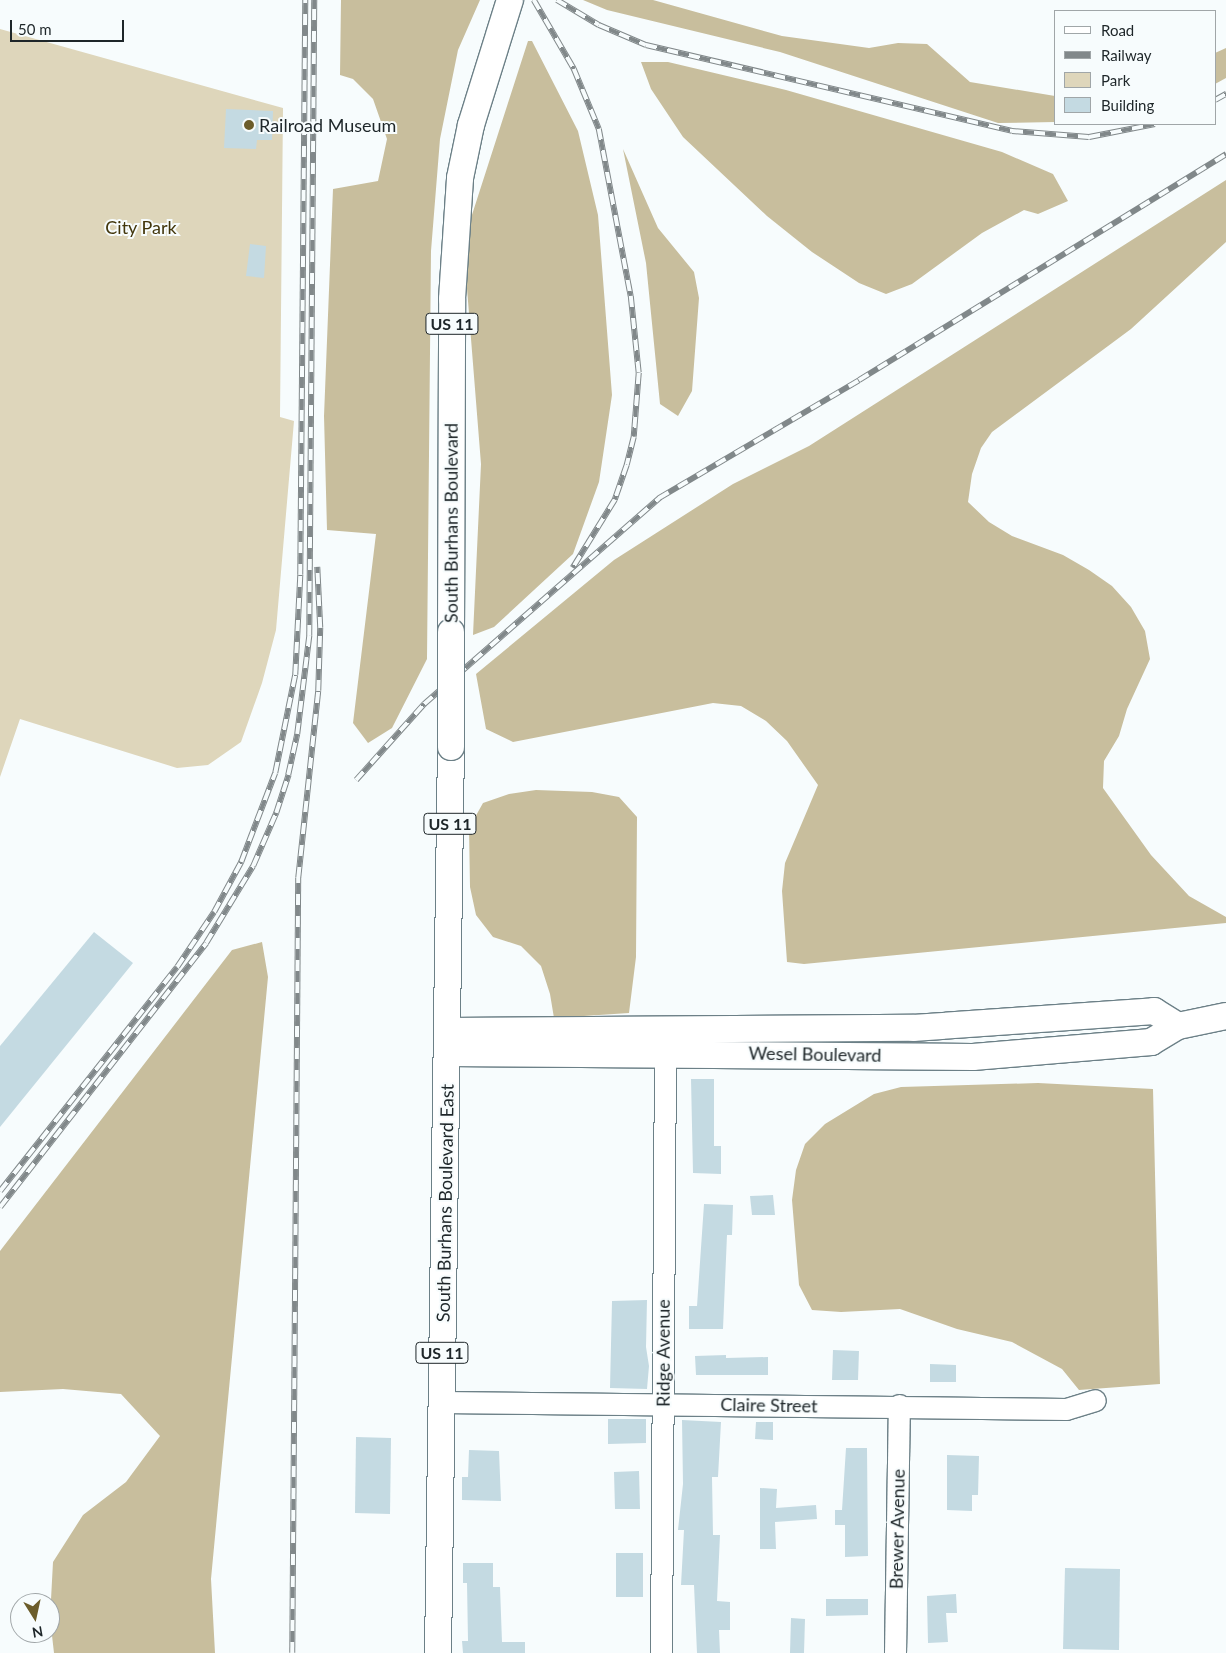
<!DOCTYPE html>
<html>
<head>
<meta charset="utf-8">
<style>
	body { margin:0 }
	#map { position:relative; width:1226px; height:1653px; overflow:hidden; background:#f7fcfd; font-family:Lato,sans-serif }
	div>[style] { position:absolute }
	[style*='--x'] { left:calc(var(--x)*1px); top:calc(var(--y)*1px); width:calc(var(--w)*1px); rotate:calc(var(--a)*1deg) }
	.green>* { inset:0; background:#ded6bb }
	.forest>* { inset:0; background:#c8be9d }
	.building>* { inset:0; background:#c4dae2 }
	.roads { filter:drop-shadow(1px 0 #6c8087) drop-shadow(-1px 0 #6c8087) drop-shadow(0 1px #6c8087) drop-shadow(0 -1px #6c8087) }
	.minor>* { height:21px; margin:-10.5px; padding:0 10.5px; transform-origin:10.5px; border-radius:10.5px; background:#fff }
	.major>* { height:26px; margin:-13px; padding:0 13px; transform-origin:13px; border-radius:13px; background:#fff }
	.rail>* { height:5.5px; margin-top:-2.75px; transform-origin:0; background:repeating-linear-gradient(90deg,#f7fcfd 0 11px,#81888a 0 22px); box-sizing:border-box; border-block:1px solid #81888a }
	.bridges { filter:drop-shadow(1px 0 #6c8087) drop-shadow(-1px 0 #6c8087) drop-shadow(0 1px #6c8087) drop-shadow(0 -1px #6c8087) }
	.major-bridge>* { height:26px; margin:-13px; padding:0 13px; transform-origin:13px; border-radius:13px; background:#fff }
	.dots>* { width:14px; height:14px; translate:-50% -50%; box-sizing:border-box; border:2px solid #f7fcfd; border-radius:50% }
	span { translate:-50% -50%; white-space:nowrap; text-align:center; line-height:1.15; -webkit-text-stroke:4px #f7fcfd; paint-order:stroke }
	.shield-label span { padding:1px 4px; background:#f7fcfd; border:1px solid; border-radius:4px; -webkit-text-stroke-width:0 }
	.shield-label { font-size:16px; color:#1e2629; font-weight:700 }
	.poi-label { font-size:18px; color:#1e2629 }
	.left { translate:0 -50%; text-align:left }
	.park-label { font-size:18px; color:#42360b }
	.street-label { font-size:18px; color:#1e2629 }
	.legend { position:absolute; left:1054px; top:10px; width:162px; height:115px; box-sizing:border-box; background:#f7fcfd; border:1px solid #a0a6a8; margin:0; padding:6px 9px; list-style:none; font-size:15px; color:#1e2629 }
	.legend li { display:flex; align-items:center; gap:10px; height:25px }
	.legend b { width:25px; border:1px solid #a0a6a8 }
	.north { position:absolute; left:10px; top:1593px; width:50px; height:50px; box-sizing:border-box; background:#f7fcfd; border:1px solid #a0a6a8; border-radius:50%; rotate:170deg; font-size:14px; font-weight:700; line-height:20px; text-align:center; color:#1e2629 }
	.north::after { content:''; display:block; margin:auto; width:18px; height:22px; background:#6c5d2b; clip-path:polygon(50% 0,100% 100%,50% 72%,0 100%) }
	.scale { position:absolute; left:10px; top:20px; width:114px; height:22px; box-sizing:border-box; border:2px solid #1e2629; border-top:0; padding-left:6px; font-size:15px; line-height:18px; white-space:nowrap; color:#1e2629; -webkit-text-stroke:4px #f7fcfd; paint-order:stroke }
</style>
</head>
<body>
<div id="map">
	<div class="green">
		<div style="clip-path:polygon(0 29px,283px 108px,280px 417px,294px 421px,276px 630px,262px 683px,241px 742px,208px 765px,177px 768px,20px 719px,0 777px)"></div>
	</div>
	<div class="forest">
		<div style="clip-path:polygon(341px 0,480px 0,458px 50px,440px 139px,431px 251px,427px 659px,392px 728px,368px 743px,353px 723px,376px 534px,327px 530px,324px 416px,333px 189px,378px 181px,387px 139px,373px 99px,353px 79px,340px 75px)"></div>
		<div style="clip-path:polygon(583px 0,653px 0,782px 36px,869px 48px,898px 43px,927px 44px,970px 82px,1055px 96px,1055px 122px,998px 123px,780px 52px,607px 10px)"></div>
		<div style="clip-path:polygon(528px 41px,532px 41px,578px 131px,598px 215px,612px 395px,599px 482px,573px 554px,494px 627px,473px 635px,481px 464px,464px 251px,470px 221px)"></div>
		<div style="clip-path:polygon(1226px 48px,1226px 78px,1215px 84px,1215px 53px)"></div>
		<div style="clip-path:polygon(641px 62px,668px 62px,786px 90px,1002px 152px,1053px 174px,1068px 201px,1038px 214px,1024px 210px,982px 233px,912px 284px,886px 294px,859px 283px,812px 252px,767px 216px,683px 137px,651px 89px)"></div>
		<div style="clip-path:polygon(623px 149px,658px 228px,694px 272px,699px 298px,692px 391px,678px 416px,660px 404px,646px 263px)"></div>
		<div style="clip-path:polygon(1226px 180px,1226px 242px,1131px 329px,992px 432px,981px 448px,972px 474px,968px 502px,989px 522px,1012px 536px,1063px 555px,1089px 570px,1112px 586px,1131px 607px,1145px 631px,1150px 659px,1127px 709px,1119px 736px,1104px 761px,1103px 788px,1151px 855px,1189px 896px,1226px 917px,1226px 923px,804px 964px,787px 962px,782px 891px,785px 863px,818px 785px,787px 741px,766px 721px,741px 706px,713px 703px,513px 742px,486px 729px,476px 674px,614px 560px,733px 484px,809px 446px)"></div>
		<div style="clip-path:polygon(536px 790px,592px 792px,619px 797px,637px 817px,636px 957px,629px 1013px,554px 1018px,550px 994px,541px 966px,521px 946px,493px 937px,476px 915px,470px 887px,469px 828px,483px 803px,509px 794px)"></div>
		<div style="clip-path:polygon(262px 942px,268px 977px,211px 1579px,215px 1653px,54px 1653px,50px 1618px,53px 1562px,83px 1515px,126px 1482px,160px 1436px,121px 1394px,63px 1389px,0 1392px,0 1251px,232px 950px)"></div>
		<div style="clip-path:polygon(1038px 1083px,1153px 1089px,1160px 1384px,1079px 1390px,1062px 1369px,1012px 1342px,957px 1329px,900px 1309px,841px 1312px,812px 1310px,799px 1285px,792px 1200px,796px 1170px,805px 1144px,825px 1124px,874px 1094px,901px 1087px)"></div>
	</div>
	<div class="building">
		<div style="clip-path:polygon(226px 109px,273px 111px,272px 140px,257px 140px,256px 149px,224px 148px)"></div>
		<div style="clip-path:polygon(250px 244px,266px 246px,264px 278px,246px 276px)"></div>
		<div style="clip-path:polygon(94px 932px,133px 963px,0 1127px,0 1046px)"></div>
		<div style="clip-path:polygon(691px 1079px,714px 1079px,714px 1146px,721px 1146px,721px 1174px,693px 1173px)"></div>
		<div style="clip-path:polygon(773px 1195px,775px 1215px,752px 1215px,750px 1196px)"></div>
		<div style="clip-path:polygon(704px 1204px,733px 1205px,732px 1235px,727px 1235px,723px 1329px,689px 1329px,689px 1306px,697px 1306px)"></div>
		<div style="clip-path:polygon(647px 1300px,646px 1347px,649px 1366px,647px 1389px,610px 1388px,612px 1301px)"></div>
		<div style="clip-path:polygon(833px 1350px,859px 1351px,858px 1380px,832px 1380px)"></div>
		<div style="clip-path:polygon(726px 1355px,726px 1358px,768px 1357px,768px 1375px,696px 1375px,695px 1356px)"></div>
		<div style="clip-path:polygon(930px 1364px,956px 1365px,956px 1382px,930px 1382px)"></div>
		<div style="clip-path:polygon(608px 1419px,646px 1419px,646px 1443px,608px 1444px)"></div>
		<div style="clip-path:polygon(682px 1420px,721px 1422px,718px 1477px,712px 1477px,713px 1535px,720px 1535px,717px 1601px,730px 1602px,730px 1630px,719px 1630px,720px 1653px,697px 1653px,694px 1585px,681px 1585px,684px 1530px,678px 1530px,683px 1484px)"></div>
		<div style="clip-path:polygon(756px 1422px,773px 1422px,773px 1440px,755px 1439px)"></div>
		<div style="clip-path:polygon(356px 1437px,391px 1438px,390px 1514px,355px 1513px)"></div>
		<div style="clip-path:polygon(846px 1448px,867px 1448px,868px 1556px,845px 1557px,845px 1525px,835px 1525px,835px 1510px,842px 1510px)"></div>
		<div style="clip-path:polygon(469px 1450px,499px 1451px,501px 1501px,462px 1500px,462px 1477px,468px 1477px)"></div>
		<div style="clip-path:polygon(947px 1455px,979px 1456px,978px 1495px,972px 1495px,972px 1511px,947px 1510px)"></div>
		<div style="clip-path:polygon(639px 1471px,640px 1509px,615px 1509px,614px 1472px)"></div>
		<div style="clip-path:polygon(760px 1488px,777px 1489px,776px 1508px,816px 1505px,817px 1519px,775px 1522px,776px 1549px,760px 1549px)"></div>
		<div style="clip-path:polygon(616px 1553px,643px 1553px,643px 1597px,616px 1597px)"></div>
		<div style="clip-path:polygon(463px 1563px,493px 1563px,493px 1587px,500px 1587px,502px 1642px,525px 1642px,525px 1653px,463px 1653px,462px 1641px,468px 1641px,467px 1583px,463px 1583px)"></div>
		<div style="clip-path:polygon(1065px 1568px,1120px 1569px,1119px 1650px,1063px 1649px)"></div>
		<div style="clip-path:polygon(956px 1594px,957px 1613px,946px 1613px,948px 1642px,928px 1643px,927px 1596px)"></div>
		<div style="clip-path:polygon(826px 1599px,868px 1599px,868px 1615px,826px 1616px)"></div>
		<div style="clip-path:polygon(791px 1618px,805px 1619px,804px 1653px,790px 1653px)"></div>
	</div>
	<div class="roads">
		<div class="minor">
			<div style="--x:441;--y:1402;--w:625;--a:0.64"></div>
			<div style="--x:1066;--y:1409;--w:30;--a:-17"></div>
			<div style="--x:661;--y:1653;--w:600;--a:-89.62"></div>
			<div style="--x:895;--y:1653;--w:248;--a:-89.1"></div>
		</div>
		<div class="major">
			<div style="--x:451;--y:632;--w:333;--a:-89.8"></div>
			<div style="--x:452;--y:299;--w:121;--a:-86.2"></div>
			<div style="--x:460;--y:178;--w:54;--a:-78.3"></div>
			<div style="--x:471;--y:125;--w:131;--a:-72.7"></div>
			<div style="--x:448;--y:1031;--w:465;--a:-0.4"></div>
			<div style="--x:913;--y:1028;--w:242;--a:-4"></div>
			<div style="--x:1154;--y:1011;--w:28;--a:32"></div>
			<div style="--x:448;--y:1053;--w:525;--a:0.44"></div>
			<div style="--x:973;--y:1057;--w:179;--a:-4.8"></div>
			<div style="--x:1151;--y:1042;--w:31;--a:-31"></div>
			<div style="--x:1178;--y:1026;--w:49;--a:-11.8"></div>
			<div style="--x:438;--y:1653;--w:906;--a:-89.18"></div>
		</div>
	</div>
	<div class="rail">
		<div style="--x:534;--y:0;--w:80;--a:59.9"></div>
		<div style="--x:574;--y:69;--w:65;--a:67.4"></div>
		<div style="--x:599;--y:129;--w:170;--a:79.2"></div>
		<div style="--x:631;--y:296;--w:77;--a:84.1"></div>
		<div style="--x:639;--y:373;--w:64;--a:94.5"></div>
		<div style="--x:634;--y:437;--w:29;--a:104"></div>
		<div style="--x:627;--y:465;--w:37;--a:109"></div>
		<div style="--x:615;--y:500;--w:80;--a:121.7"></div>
		<div style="--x:557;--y:0;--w:49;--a:30.8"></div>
		<div style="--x:599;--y:25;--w:51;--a:23.1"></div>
		<div style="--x:646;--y:45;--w:376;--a:13.2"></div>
		<div style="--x:1012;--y:131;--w:77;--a:4.5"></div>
		<div style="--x:1089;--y:137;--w:67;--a:-11.1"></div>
		<div style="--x:1215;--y:100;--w:13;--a:-29"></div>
		<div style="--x:356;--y:780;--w:102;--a:-48.2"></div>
		<div style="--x:424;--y:704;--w:313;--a:-41.2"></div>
		<div style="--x:659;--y:498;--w:232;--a:-30.5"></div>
		<div style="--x:859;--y:380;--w:431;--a:-31.6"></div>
		<div style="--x:0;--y:1191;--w:285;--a:-51.7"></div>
		<div style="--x:177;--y:967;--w:66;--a:-56.1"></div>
		<div style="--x:214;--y:912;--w:57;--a:-61.6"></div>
		<div style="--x:241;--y:862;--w:95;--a:-69.1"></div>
		<div style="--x:275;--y:773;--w:100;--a:-78.5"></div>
		<div style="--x:295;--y:675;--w:100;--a:-87.1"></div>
		<div style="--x:300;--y:575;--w:575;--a:-89.5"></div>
		<div style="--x:0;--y:1207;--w:335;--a:-52"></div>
		<div style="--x:206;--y:943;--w:90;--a:-58.6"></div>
		<div style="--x:253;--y:866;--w:58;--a:-66.5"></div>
		<div style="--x:276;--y:813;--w:40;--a:-72"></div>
		<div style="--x:288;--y:775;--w:42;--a:-77.6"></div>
		<div style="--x:297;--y:734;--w:99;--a:-83"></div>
		<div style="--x:309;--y:636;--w:636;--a:-89.55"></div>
		<div style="--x:292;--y:1653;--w:775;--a:-89.56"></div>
		<div style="--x:298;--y:878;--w:188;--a:-83.9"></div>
		<div style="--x:318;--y:691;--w:63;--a:-88.2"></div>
		<div style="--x:320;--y:628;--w:61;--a:-92.8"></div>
	</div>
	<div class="bridges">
		<div class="major-bridge">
			<div style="--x:451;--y:747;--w:115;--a:-90"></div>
		</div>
	</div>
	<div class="dots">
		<div style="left:249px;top:125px;background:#6c5d2b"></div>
	</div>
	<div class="shield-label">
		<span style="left:452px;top:324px">US 11</span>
		<span style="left:450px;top:824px">US 11</span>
		<span style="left:442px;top:1353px">US 11</span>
	</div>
	<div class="poi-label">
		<span class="left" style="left:259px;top:125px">Railroad Museum</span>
	</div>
	<div class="park-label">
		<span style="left:141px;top:227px">City Park</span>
	</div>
	<div class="street-label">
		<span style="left:451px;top:523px;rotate:-90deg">South Burhans Boulevard</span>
		<span style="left:815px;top:1054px;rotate:1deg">Wesel Boulevard</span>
		<span style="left:445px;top:1203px;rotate:-89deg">South Burhans Boulevard East</span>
		<span style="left:663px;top:1353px;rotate:-90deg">Ridge Avenue</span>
		<span style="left:769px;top:1405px;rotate:1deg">Claire Street</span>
		<span style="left:897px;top:1529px;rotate:-89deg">Brewer Avenue</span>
	</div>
	<ul class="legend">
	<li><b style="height:6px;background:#fff"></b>Road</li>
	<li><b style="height:6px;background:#81888a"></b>Railway</li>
	<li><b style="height:14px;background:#ded6bb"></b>Park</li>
	<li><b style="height:14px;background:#c4dae2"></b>Building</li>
	</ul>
	<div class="north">N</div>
	<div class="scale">50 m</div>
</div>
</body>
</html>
